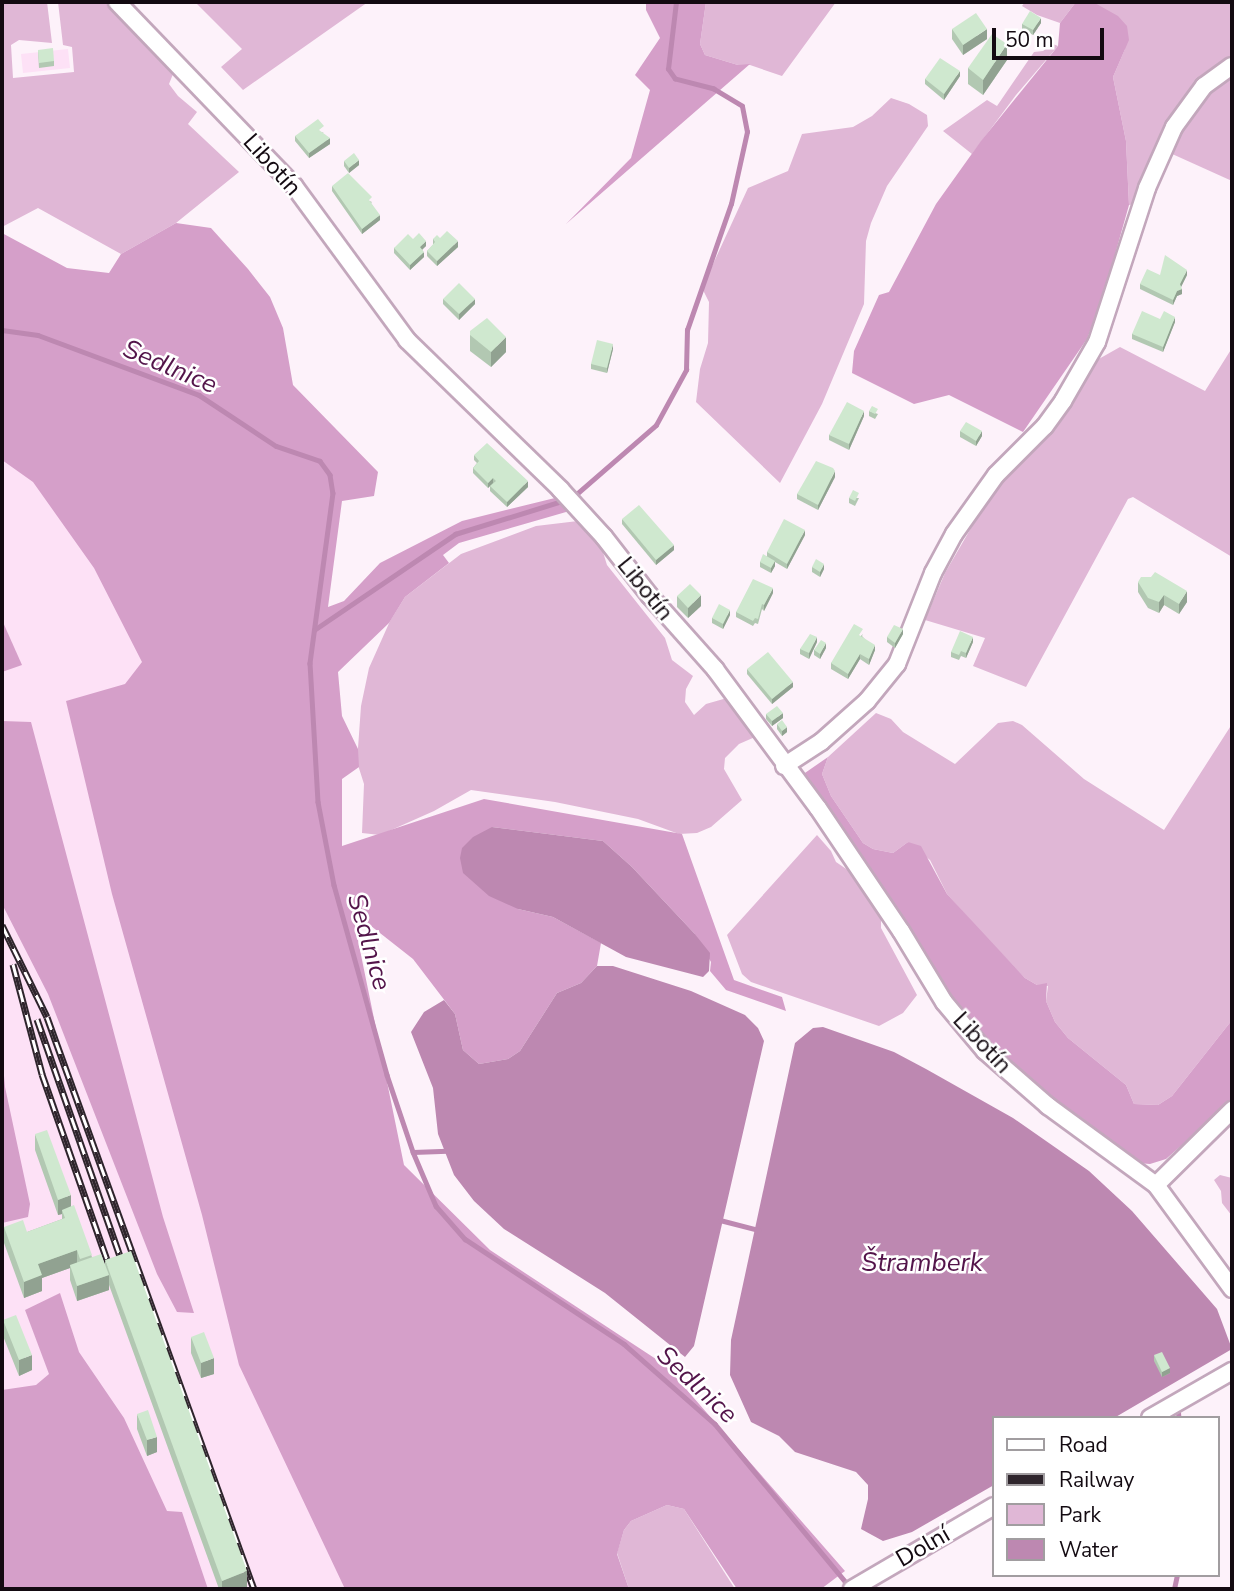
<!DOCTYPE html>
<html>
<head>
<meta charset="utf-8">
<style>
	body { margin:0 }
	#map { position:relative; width:1234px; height:1591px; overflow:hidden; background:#fdf2fa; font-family:"Nunito Sans",sans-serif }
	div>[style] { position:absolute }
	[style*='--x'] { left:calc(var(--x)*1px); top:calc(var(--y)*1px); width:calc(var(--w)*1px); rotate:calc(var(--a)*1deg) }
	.built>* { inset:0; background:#fde1f6 }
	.green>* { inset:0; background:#e0b7d6 }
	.forest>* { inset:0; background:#d59fc9 }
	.water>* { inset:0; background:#bd88b1 }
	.stream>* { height:4.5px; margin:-2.25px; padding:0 2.25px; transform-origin:2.25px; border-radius:2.25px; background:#bd88b1 }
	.roads { filter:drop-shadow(2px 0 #c3a7bc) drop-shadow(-2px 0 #c3a7bc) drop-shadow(0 2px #c3a7bc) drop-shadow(0 -2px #c3a7bc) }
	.street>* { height:16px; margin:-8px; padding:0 8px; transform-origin:8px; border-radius:8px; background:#fff }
	.rail>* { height:7px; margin-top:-3.5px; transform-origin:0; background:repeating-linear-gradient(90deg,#fff 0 13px,#2e252c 0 26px); box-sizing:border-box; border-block:2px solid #2e252c }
	.wall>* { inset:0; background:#b2c8b2 }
	.shaded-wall>* { inset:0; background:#91a291 }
	.building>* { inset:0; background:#cfe8cf }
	span { translate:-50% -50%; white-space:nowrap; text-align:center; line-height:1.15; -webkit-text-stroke:5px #fff; paint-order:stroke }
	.street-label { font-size:24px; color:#130a11 }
	.water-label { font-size:26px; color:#53144a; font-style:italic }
	.frame { position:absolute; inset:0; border:4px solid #130a11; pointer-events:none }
	.legend { position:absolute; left:992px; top:1416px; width:228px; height:161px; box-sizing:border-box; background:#fff; border:2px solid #a19da0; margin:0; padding:9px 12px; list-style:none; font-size:21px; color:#130a11 }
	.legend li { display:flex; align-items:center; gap:14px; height:35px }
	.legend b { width:35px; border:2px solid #a19da0 }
	.scale { position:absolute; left:992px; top:28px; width:112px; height:32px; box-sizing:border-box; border:4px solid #130a11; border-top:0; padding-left:9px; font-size:21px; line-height:24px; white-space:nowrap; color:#130a11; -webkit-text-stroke:5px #fff; paint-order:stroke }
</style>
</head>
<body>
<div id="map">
	<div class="built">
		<div style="clip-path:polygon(68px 49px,70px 68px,23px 73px,21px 54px)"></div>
		<div style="clip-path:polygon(2px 375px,181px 546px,434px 1589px,102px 1589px,2px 1421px)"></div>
	</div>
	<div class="green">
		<div style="clip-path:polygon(2px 2px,47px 2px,52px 43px,19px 40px,11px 45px,13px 78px,74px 72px,72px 47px,63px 45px,58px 2px,105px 2px,173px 74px,169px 84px,178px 96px,197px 112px,188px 124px,239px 172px,176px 223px,121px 254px,38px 208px,2px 227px)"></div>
		<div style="clip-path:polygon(195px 2px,368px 2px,243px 90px,221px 67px,242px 49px)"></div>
		<div style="clip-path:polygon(706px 2px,836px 2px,782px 76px,750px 65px,738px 65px,705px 55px,700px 44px)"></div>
		<div style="clip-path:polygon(1025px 2px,1076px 2px,1060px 23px,1037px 15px,1022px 6px)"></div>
		<div style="clip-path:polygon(1093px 2px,1232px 2px,1232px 59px,1197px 87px,1136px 204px,1129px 205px,1126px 141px,1113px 77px,1125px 49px)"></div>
		<div style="clip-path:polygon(1053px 44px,1058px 46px,1016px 95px,972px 154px,943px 131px,987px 100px,997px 106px,1034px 52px,1043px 51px)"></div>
		<div style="clip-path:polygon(1232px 73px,1232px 181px,1170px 153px,1185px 122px,1205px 93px)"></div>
		<div style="clip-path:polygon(891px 98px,909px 104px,927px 115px,928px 126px,887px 186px,871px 223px,866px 241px,864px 304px,822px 404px,780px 483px,696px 402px,700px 369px,708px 343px,709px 302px,702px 288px,748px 188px,788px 171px,802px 134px,853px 127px,872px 116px)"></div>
		<div style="clip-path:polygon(1120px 347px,1205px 391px,1232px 348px,1232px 557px,1133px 497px,1128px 499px,1026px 687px,973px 666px,985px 638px,925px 620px,945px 573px,996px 485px,1076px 394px,1097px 360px)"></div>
		<div style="clip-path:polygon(578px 521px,602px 549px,607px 565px,665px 638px,672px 660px,693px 676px,686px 689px,685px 702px,694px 715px,706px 704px,727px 698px,755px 737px,739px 744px,725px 758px,724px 769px,742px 800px,711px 827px,697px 833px,679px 834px,638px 819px,555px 802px,471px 790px,434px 811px,380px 835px,362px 833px,364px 784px,357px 762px,361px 706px,369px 668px,390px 621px,405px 597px,461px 554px,536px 526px)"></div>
		<div style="clip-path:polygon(876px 713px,891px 719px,903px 732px,955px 764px,998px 723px,1013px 721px,1022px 725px,1084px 779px,1164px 830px,1232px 724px,1232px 1020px,1172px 1096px,1158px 1105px,1134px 1104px,1126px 1085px,1068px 1038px,1055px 1022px,1046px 1001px,1048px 986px,1037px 985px,1025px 978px,981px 932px,947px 894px,930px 860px,908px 842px,893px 853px,873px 849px,863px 843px,831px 796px,822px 774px,828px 757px)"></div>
		<div style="clip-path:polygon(817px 835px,831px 851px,836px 862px,861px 879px,881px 916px,881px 928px,917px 995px,903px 1013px,879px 1026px,751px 982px,742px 974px,727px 935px)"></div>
		<div style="clip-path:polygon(1220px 1175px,1232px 1178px,1232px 1216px,1222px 1203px,1221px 1191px,1214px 1180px)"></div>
		<div style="clip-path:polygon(667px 1505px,684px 1509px,735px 1589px,629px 1589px,617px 1553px,624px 1530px,631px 1521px)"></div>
	</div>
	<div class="forest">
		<div style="clip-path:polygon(646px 2px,706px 2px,700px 44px,705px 55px,738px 65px,750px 64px,566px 224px,631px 158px,650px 90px,635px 75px,660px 38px,646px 10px)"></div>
		<div style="clip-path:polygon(1076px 2px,1093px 2px,1118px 16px,1127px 26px,1129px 40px,1113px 77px,1126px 141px,1129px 205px,1103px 297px,1087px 339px,1023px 432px,949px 395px,914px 404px,852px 373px,854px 351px,879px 295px,889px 292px,936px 204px,981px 141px,1058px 46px,1060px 23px)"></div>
		<div style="clip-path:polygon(176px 223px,211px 228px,248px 269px,270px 297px,283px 328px,293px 385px,378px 472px,374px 496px,342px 501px,328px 607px,344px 601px,380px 563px,462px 521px,559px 497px,573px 510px,459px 543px,443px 555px,449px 563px,405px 597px,389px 623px,338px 672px,342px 716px,358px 749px,359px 767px,342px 779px,342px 846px,484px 799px,682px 834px,734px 980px,782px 997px,786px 1011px,726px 990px,710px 971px,711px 962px,694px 933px,632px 867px,603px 841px,492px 827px,518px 909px,553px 917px,601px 943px,597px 966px,581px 983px,557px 993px,520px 1051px,508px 1059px,479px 1064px,463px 1050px,455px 1014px,413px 959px,352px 911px,404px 1165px,490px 1250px,665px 1365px,845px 1571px,821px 1589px,737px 1589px,684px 1509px,667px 1505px,631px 1521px,624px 1530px,617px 1554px,629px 1589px,345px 1589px,239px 1365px,202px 1215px,112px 894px,66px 701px,125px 684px,142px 662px,94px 568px,33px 482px,2px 460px,2px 233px,67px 268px,109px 273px,121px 254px)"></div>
		<div style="clip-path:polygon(2px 620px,22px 665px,2px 672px)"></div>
		<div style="clip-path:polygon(2px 721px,31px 722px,163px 1217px,194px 1313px,177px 1312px,157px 1274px,48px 994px,2px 904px)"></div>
		<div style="clip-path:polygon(828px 757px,822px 774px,831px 796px,863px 843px,873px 849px,893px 853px,908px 842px,921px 846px,947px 894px,1025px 978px,1037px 985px,1047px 983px,1046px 1001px,1055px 1022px,1068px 1038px,1126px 1085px,1134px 1104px,1158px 1105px,1172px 1096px,1232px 1020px,1232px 1101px,1166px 1159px,1150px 1164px,1137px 1163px,1042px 1093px,965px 1016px,802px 775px)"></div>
		<div style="clip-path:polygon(2px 1053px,5px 1087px,30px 1204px,28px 1217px,2px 1223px)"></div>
		<div style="clip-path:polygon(60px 1293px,79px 1352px,124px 1418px,167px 1511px,182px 1512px,208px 1589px,2px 1589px,2px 1390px,36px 1385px,49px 1374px,25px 1310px)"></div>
	</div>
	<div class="water">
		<div style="clip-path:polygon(492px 827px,603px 841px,632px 867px,694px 933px,710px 953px,709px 971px,703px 977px,626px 957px,553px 917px,518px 909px,489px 896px,463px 873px,460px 858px,462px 848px,473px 837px)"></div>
		<div style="clip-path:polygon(597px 966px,613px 966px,691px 991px,745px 1015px,758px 1028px,764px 1041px,694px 1346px,685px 1357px,605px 1293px,504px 1229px,474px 1201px,454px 1175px,438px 1134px,433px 1088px,411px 1032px,424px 1012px,444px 1000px,455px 1014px,463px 1050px,479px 1064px,508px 1059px,520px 1051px,557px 993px,581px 983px)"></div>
		<div style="clip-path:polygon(823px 1027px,894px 1052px,926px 1069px,1013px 1118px,1089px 1171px,1132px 1211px,1217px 1309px,1232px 1349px,1114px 1418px,994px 1418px,994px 1485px,912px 1532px,883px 1541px,861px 1529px,868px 1499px,868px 1485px,856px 1472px,795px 1452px,779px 1436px,751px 1422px,730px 1375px,731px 1340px,795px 1043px,813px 1028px)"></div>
	</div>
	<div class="stream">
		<div style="--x:2;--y:330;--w:36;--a:8"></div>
		<div style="--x:38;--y:335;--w:172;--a:20.4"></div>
		<div style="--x:199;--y:395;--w:92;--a:33.5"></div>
		<div style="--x:276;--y:446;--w:46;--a:18.8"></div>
		<div style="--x:320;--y:461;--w:17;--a:54"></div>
		<div style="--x:330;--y:475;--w:18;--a:81"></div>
		<div style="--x:333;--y:493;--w:172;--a:97.7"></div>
		<div style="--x:310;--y:663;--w:139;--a:86.7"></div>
		<div style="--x:318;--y:802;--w:85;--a:79.1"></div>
		<div style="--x:334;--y:885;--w:197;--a:74.4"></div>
		<div style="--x:387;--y:1075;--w:81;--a:71.3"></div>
		<div style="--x:413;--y:1152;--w:59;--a:66.9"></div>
		<div style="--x:436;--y:1206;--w:44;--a:48.7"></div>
		<div style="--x:465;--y:1239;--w:191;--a:33.4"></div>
		<div style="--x:624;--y:1344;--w:121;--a:41.3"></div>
		<div style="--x:715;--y:1424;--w:212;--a:50.4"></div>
		<div style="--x:314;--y:630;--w:171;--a:-34.2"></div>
		<div style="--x:455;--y:534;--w:122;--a:-17.1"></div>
		<div style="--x:572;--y:498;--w:111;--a:-41"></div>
		<div style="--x:656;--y:425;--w:63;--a:-61.4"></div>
		<div style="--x:686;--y:370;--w:40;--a:-88.6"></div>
		<div style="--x:687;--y:330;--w:133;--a:-70.8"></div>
		<div style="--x:731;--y:204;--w:74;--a:-77.5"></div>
		<div style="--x:747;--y:132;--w:26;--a:-101"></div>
		<div style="--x:742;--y:106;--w:33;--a:-149"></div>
		<div style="--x:714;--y:89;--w:40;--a:-165.6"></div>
		<div style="--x:675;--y:79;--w:12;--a:-125"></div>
		<div style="--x:668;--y:69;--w:67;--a:-83.2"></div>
		<div style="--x:413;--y:1152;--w:34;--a:-2"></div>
		<div style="--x:720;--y:1220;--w:40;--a:14.4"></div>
		<div style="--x:1178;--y:1407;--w:11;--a:85"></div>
		<div style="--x:1174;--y:1589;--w:14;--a:-78"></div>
	</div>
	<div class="roads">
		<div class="street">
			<div style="--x:117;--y:2;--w:255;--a:46.1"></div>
			<div style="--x:294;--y:186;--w:191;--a:53.7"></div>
			<div style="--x:407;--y:340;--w:214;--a:44.2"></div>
			<div style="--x:560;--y:489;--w:65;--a:47.5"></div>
			<div style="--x:604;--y:537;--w:75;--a:52.1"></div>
			<div style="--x:650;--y:596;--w:98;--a:48.3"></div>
			<div style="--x:715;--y:669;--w:173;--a:53.5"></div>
			<div style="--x:818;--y:808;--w:148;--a:56"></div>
			<div style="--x:901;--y:931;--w:83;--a:58.8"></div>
			<div style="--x:944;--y:1002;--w:64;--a:50.1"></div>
			<div style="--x:985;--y:1051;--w:84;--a:41.1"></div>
			<div style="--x:1048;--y:1106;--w:134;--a:36.2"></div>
			<div style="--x:1156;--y:1185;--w:129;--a:53.8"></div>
			<div style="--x:784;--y:766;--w:44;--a:-33"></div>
			<div style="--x:821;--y:742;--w:62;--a:-41.7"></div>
			<div style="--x:867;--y:701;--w:48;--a:-51"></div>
			<div style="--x:897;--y:664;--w:98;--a:-68.4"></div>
			<div style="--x:933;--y:573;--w:44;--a:-61.7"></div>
			<div style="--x:954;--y:534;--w:72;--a:-54.6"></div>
			<div style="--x:996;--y:475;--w:69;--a:-45"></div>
			<div style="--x:1045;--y:426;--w:31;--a:-54"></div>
			<div style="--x:1063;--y:401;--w:68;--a:-60"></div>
			<div style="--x:1097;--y:342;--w:162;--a:-72"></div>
			<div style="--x:1147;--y:188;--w:67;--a:-66.1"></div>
			<div style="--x:1174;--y:127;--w:51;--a:-53.8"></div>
			<div style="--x:1204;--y:86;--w:34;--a:-36"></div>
			<div style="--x:1156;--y:1185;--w:107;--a:-44.6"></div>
			<div style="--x:1150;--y:1418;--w:95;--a:-29.8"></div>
			<div style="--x:852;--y:1589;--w:164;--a:-30.3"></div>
		</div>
	</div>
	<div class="rail">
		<div style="--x:2;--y:925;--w:102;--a:63.9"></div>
		<div style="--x:47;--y:1017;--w:608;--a:70.11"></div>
		<div style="--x:13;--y:964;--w:114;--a:75.2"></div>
		<div style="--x:42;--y:1074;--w:215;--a:70.7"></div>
		<div style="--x:37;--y:1019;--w:269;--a:70.7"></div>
	</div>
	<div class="wall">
		<div style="clip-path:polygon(1041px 23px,1033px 35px,1022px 29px,1022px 24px)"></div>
		<div style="clip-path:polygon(952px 29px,987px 39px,963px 55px,952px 39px)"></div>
		<div style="clip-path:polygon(38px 50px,54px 61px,54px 66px,39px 68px)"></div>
		<div style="clip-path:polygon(1007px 60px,983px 95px,968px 84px,968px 68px)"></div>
		<div style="clip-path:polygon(960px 76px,944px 100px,925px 84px,925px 79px)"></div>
		<div style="clip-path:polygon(324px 132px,322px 133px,330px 144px,309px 158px,295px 141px,295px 136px)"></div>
		<div style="clip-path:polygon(344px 161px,359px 165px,349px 173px,344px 166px)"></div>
		<div style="clip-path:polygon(332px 186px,372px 202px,371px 203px,380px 220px,362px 234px,332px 191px)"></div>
		<div style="clip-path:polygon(440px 238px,458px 247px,437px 266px,427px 256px,427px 251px,433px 245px,433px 239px)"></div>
		<div style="clip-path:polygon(413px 239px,426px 246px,422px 249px,424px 257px,410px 270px,394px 253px,394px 248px)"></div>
		<div style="clip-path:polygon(1160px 275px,1187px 275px,1181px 287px,1182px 294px,1177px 296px,1173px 305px,1140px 289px,1140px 284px)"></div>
		<div style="clip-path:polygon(443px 299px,475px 304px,459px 320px,443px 304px)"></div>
		<div style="clip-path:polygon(1160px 319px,1175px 322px,1163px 352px,1132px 339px,1132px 334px)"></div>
		<div style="clip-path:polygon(470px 331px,506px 352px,491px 367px,470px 351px)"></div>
		<div style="clip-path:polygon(613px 349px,607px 373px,591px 369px,591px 364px)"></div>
		<div style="clip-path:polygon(869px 411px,878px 414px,875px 419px,869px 416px)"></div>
		<div style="clip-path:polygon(864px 416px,849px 450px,829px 440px,829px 435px)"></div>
		<div style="clip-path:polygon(960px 431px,982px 436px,976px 446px,960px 437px)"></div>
		<div style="clip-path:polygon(474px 455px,528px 487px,507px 507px,490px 491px,490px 486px,493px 483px,488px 488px,473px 473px,473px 468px,477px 463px,474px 460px)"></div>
		<div style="clip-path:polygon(835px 477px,818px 510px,797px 499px,797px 494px)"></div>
		<div style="clip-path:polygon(849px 498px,859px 498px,855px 506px,849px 503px)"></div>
		<div style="clip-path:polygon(622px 519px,674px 550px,656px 565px,622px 524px)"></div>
		<div style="clip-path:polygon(805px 535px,787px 569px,775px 562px,775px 566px,771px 573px,760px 567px,760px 562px,767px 556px,767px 552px)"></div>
		<div style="clip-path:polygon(812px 567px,824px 569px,820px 577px,812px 572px)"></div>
		<div style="clip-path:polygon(1138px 582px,1187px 602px,1179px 614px,1164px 605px,1159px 613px,1148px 608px,1138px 592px)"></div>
		<div style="clip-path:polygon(773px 593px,764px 611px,762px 609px,758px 624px,755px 623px,753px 626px,736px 617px,736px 612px)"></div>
		<div style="clip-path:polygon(677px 596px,701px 606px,688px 618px,677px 607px)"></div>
		<div style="clip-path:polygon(730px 615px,723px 629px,712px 623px,712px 618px)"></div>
		<div style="clip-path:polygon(863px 634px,862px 636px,875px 650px,869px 665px,860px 659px,848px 679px,831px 669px,831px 663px)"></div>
		<div style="clip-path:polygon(903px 634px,895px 648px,887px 642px,887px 637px)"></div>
		<div style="clip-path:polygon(817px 642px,809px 659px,800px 654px,800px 649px)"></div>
		<div style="clip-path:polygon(973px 642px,966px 658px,961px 656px,959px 660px,951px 657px,951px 652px)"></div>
		<div style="clip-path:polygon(826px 648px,820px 659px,814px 655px,814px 650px)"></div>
		<div style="clip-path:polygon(747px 669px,793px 687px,772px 704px,747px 674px)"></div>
		<div style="clip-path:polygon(766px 714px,783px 718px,772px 726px,766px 719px)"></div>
		<div style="clip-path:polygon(777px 724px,787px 732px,782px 736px,777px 729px)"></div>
		<div style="clip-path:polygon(35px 1134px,71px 1206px,92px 1257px,105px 1265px,105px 1260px,247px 1587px,240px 1589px,219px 1589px,109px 1285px,109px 1290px,77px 1301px,70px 1280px,70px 1268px,42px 1278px,42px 1291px,24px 1298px,4px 1243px,4px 1227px,27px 1232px,62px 1219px,62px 1214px,58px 1215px,35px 1150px)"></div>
		<div style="clip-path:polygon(3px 1320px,32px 1370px,19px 1376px,3px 1336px)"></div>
		<div style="clip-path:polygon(191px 1337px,214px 1374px,201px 1378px,191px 1353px)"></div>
		<div style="clip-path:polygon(1154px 1355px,1170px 1373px,1162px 1377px,1154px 1361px)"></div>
		<div style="clip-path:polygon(137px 1414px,157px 1452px,147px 1456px,137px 1429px)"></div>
	</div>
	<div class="shaded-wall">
		<div style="clip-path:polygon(1041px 18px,1041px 23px,1033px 35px,1033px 30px)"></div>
		<div style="clip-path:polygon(987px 29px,987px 39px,963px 55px,963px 45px)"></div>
		<div style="clip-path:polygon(1007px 44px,1007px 60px,983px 95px,983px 80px)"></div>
		<div style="clip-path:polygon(960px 71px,960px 76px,944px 100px,944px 94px)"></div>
		<div style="clip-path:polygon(330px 138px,330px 144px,309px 158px,309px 153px)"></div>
		<div style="clip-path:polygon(359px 160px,359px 165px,349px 173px,349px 168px)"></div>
		<div style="clip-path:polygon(380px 215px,380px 220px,362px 234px,362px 229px)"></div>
		<div style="clip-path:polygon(426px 241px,426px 246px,420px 252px,420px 247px)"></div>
		<div style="clip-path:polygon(458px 241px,458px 247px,437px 266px,437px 261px)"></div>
		<div style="clip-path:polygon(424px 252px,424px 257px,410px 270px,410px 265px)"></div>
		<div style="clip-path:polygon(1187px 270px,1187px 275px,1180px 289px,1180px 284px)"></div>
		<div style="clip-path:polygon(1182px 289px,1182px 294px,1177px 296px,1173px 305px,1173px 300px,1177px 291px)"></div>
		<div style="clip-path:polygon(475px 299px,475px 304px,459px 320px,459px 314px)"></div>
		<div style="clip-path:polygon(1175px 317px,1175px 322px,1163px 352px,1163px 347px)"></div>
		<div style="clip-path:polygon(506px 337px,506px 352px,491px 367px,491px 352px)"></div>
		<div style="clip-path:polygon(613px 344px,613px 349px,607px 373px,607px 368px)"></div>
		<div style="clip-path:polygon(864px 411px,864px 416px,849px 450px,849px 444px)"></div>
		<div style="clip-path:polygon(982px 431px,982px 436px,976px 446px,976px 441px)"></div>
		<div style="clip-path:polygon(835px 471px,835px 477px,818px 510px,818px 505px)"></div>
		<div style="clip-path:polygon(493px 478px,493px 483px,488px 488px,488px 483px)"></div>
		<div style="clip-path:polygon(528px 481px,528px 487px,507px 507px,507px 502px)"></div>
		<div style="clip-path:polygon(805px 530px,805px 535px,787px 569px,787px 564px)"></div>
		<div style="clip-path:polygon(674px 545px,674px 550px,656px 565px,656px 560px)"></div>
		<div style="clip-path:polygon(775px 561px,775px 566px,771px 573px,771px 568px)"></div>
		<div style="clip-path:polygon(824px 564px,824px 569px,820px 577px,820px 572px)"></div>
		<div style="clip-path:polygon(773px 588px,773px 593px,764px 611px,764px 605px)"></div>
		<div style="clip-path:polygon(1187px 591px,1187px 602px,1179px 614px,1179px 604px)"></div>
		<div style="clip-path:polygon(701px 595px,701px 606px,688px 618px,688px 608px)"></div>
		<div style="clip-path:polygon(1164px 595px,1164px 605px,1159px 613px,1159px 602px)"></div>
		<div style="clip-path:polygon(730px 610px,730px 615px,723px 629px,723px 624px)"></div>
		<div style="clip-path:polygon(903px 629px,903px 634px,895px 648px,895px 643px)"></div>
		<div style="clip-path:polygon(817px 637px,817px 642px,809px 659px,809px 653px)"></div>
		<div style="clip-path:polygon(973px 637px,973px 642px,966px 658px,966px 653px)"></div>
		<div style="clip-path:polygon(826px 643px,826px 648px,820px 659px,820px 654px)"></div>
		<div style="clip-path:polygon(875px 645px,875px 650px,869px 665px,869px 659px)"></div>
		<div style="clip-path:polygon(860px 654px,860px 659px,848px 679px,848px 674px)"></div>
		<div style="clip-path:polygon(793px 682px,793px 687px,772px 704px,772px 699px)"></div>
		<div style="clip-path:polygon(783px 713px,783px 718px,772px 726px,772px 721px)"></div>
		<div style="clip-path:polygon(787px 727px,787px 732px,782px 736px,782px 731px)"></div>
		<div style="clip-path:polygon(71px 1195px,71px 1210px,62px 1210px,62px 1214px,58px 1215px,58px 1200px)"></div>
		<div style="clip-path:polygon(77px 1250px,77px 1266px,70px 1265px,70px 1268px,42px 1278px,42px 1291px,24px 1298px,24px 1282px,38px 1264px)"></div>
		<div style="clip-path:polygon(109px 1275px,109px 1290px,77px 1301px,77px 1286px)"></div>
		<div style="clip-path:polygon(32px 1355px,32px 1370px,19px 1376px,19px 1360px)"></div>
		<div style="clip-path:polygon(214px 1358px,214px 1374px,201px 1378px,201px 1363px)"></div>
		<div style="clip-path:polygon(1170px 1368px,1170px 1373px,1162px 1377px,1162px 1372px)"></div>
		<div style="clip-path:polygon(157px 1437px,157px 1452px,147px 1456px,147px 1440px)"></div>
		<div style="clip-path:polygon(247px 1571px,247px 1587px,240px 1589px,222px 1589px,222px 1581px)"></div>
	</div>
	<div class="building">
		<div style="clip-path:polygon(1030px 11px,1041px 18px,1033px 30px,1022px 24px)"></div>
		<div style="clip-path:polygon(976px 13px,987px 29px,963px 45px,952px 29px)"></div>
		<div style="clip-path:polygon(992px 34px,1007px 44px,983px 80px,968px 68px)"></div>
		<div style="clip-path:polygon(53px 48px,54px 61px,39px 63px,38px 50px)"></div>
		<div style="clip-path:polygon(940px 58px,960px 71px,944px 94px,925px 79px)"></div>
		<div style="clip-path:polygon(318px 119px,324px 126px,319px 130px,330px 138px,309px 153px,295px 136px)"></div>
		<div style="clip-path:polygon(354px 153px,359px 160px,349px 168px,344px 161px)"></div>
		<div style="clip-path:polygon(348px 173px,372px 197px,369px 200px,380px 215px,362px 229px,332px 186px)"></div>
		<div style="clip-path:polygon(447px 231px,458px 241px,437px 261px,427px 251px,435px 242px,433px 239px,437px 235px,440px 238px)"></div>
		<div style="clip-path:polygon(419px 233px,426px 241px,420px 247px,424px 252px,410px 265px,394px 248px,408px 234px,413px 239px)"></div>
		<div style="clip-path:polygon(1165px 255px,1187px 270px,1180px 284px,1182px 289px,1177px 291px,1173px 300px,1140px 284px,1147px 269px,1160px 275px)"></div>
		<div style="clip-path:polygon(459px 283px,475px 299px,459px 314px,443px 299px)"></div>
		<div style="clip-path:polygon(1142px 311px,1160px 319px,1164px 311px,1175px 317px,1163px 347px,1132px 334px)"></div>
		<div style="clip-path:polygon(487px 318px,506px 337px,491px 352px,470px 335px,470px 331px)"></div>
		<div style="clip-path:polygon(597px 340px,613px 344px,607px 368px,591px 364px)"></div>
		<div style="clip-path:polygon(847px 402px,864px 411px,849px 444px,829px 435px)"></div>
		<div style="clip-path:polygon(872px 406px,878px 409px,875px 414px,869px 411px)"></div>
		<div style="clip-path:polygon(966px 422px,982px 431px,976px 441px,960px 431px)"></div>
		<div style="clip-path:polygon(487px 443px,528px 481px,507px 502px,490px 486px,496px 481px,493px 478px,488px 483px,473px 468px,479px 461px,474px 455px)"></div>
		<div style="clip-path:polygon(816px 461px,833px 468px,835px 471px,818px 505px,797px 494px)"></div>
		<div style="clip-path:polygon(853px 490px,859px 493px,855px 501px,849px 498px)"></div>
		<div style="clip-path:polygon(639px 505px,674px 545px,656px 560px,622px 519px)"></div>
		<div style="clip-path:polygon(784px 519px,805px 530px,787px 564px,767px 552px)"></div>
		<div style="clip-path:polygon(763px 554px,775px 561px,771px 568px,760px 562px)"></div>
		<div style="clip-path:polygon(816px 559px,824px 564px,820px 572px,812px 567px)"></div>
		<div style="clip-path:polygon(1155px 572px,1187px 591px,1179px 604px,1164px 595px,1159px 602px,1148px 598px,1138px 582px,1141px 577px,1151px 577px)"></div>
		<div style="clip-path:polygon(753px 579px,773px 588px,764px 605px,762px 604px,758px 619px,755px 618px,753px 621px,736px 612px)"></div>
		<div style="clip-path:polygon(690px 584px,701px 595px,688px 608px,677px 596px)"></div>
		<div style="clip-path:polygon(719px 604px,730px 610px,723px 624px,712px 618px)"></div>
		<div style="clip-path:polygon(854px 624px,863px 629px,859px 635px,875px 645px,869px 659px,860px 654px,848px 674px,831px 663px)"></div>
		<div style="clip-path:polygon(894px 625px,903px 629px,895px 643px,887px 637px)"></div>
		<div style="clip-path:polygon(960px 631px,973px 637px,966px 653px,961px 651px,959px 655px,951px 652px)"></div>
		<div style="clip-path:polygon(810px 634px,817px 637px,809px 653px,800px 649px)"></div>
		<div style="clip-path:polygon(821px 640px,826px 643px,820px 654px,814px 650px)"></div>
		<div style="clip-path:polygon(768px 652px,793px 682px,772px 699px,747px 669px)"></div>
		<div style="clip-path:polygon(777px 706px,783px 713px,772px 721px,766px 714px)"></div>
		<div style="clip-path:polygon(782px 720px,787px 727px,782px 731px,777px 724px)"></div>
		<div style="clip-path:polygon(47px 1130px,71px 1195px,58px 1200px,35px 1134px)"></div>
		<div style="clip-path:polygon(74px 1205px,92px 1255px,80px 1259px,77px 1250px,38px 1264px,42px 1275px,24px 1282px,4px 1227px,23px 1220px,27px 1232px,65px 1218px,62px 1210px)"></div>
		<div style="clip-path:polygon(131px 1251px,247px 1571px,222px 1581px,105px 1260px)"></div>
		<div style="clip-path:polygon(101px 1254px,109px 1275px,77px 1286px,70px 1265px)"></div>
		<div style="clip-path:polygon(16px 1315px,32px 1355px,19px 1360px,3px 1320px)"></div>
		<div style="clip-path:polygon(204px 1332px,214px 1358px,201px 1363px,191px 1337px)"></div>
		<div style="clip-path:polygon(1162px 1352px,1170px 1368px,1162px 1372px,1154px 1355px)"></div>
		<div style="clip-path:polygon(148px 1410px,157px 1437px,147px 1440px,137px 1414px)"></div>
	</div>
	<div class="street-label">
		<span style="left:272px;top:165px;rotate:48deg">Libotín</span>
		<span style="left:645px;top:589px;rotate:51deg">Libotín</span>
		<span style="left:982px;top:1043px;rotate:47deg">Libotín</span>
		<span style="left:923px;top:1547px;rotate:-30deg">Dolní</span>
	</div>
	<div class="water-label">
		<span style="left:170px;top:367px;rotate:23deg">Sedlnice</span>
		<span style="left:369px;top:942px;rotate:74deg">Sedlnice</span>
		<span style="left:922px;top:1263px">Štramberk</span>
		<span style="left:697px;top:1385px;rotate:43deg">Sedlnice</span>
	</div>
	<div class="frame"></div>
	<ul class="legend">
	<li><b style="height:9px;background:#fff"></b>Road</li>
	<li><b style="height:9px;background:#2e252c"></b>Railway</li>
	<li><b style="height:19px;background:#e0b7d6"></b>Park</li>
	<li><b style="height:19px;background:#bd88b1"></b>Water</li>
	</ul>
	<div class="scale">50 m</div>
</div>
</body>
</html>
